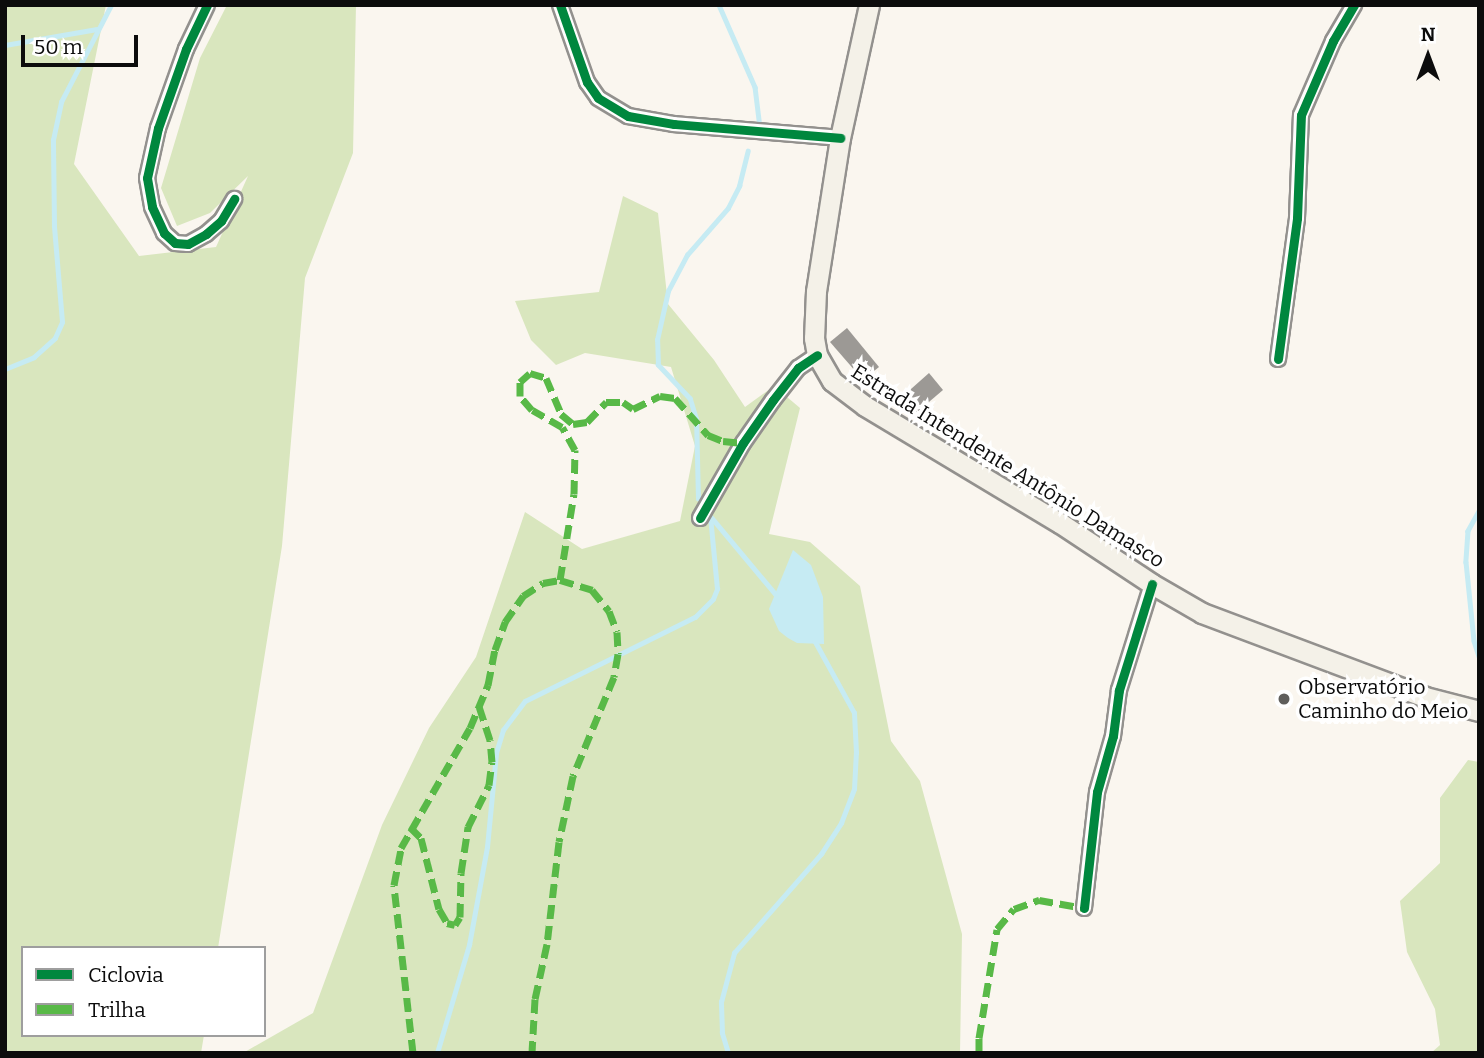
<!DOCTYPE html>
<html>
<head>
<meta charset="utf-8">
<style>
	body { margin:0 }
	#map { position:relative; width:1484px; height:1058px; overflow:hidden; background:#faf6ef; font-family:Bitter,serif }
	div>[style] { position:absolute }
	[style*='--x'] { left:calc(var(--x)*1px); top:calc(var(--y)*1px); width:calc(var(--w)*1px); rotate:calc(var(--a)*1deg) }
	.forest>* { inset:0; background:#d9e6be }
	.water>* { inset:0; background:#c6ebf3 }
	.stream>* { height:4.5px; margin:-2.25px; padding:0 2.25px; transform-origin:2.25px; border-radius:2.25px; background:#c6ebf3 }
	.building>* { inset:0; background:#9c9995 }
	.roads { filter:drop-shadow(2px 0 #93918e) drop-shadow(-2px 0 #93918e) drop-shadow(0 2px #93918e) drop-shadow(0 -2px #93918e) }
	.street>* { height:14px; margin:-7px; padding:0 7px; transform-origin:7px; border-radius:7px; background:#fefefd }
	.secondary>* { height:19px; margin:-9.5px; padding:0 9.5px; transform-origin:9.5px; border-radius:9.5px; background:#f4f1e8 }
	.quiet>* { height:7px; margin-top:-3.5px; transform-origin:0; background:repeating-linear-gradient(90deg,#58b947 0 14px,transparent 0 21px) }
	.cycleway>* { height:9px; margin:-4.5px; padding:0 4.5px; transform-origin:4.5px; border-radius:4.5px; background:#00873e }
	.dots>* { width:19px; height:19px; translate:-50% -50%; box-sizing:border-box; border:4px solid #fff; border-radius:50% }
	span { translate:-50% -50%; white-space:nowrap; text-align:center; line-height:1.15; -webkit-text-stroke:7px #fff; paint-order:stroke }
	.street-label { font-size:21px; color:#0c0c0c }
	.poi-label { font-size:21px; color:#0c0c0c }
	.left { translate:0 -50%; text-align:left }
	.frame { position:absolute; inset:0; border:7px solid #0c0c0c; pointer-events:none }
	.legend { position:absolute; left:21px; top:946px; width:245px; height:91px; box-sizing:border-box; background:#fff; border:2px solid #9e9e9e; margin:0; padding:9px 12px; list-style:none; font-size:21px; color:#0c0c0c }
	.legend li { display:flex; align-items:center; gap:14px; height:35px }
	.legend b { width:35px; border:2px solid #9e9e9e }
	.north { position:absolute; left:1393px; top:21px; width:70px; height:70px; -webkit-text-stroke:5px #fff; paint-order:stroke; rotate:0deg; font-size:19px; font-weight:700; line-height:28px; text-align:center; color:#0c0c0c }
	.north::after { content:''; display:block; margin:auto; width:24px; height:32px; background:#0c0c0c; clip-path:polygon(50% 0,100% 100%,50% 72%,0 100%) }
	.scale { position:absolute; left:21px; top:35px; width:117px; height:32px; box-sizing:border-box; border:4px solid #0c0c0c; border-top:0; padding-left:9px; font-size:21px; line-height:24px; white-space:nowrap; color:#0c0c0c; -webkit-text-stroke:5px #fff; paint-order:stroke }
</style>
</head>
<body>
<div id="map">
	<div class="forest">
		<div style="clip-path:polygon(5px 5px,106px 5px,74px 164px,139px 256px,216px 247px,248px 176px,210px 213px,177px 226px,161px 188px,200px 58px,227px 5px,356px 5px,353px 153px,305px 278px,282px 546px,218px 948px,23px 948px,23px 1035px,204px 1035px,201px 1053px,5px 1053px)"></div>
		<div style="clip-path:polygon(623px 196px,658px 213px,668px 304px,714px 360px,745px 407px,774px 386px,800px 408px,769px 534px,810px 542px,860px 586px,891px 741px,920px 781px,962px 934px,960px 1053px,243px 1053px,313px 1013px,382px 825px,429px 728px,476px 657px,525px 512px,582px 549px,680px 521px,695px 446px,671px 367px,585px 353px,556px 365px,531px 340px,515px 301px,599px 292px)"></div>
		<div style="clip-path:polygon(1468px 760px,1479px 762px,1479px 1053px,1431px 1053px,1440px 1045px,1435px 1009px,1407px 952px,1400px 901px,1440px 863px,1440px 798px)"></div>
	</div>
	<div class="water">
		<div style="clip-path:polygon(793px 550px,811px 565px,823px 597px,824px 644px,797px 643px,788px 638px,779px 631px,769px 609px)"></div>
	</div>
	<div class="stream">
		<div style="--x:719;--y:5;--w:90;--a:66.3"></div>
		<div style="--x:755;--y:87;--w:34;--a:83"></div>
		<div style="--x:5;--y:45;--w:93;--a:-9.9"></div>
		<div style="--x:5;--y:369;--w:31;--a:-22"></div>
		<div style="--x:34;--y:357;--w:28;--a:-42"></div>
		<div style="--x:55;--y:338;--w:17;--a:-66"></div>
		<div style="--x:62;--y:322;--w:96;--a:-94.8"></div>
		<div style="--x:54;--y:226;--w:86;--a:-90.7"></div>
		<div style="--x:53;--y:140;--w:39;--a:-78"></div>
		<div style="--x:61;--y:102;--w:109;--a:-62.7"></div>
		<div style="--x:698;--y:499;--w:80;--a:-91.4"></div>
		<div style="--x:696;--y:419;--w:21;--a:-107"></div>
		<div style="--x:690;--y:399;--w:47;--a:-133.3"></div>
		<div style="--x:658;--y:365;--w:25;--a:-92"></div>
		<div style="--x:657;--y:340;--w:50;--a:-77.3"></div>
		<div style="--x:668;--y:291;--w:41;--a:-62.2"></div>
		<div style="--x:687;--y:255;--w:62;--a:-48.9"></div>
		<div style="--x:728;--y:208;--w:25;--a:-63"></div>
		<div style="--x:739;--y:186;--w:36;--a:-76"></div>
		<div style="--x:1479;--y:511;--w:23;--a:119"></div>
		<div style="--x:1468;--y:531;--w:31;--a:94"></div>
		<div style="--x:1466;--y:562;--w:79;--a:84.2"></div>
		<div style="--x:1474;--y:641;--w:16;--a:72"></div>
		<div style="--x:712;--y:518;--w:103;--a:50.1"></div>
		<div style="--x:437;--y:1053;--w:113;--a:-73.5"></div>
		<div style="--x:469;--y:945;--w:100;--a:-79.6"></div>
		<div style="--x:487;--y:847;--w:94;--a:-84.5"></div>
		<div style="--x:496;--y:753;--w:24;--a:-73"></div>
		<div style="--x:503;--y:730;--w:36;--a:-53"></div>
		<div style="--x:525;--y:701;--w:190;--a:-26.3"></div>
		<div style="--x:695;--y:617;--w:25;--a:-45"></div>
		<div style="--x:713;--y:599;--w:11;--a:-68"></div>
		<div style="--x:717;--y:589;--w:73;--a:-95.5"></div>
		<div style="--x:728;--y:1053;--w:21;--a:-107"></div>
		<div style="--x:722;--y:1033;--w:31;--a:-92"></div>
		<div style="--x:721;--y:1002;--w:51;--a:-75.1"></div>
		<div style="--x:734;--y:953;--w:132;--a:-48.7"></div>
		<div style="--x:821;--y:854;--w:37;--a:-57"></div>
		<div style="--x:841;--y:823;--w:36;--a:-69"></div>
		<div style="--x:854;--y:789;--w:36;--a:-87"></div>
		<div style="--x:856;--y:753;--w:40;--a:-92.9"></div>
		<div style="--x:854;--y:713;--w:81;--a:-118.8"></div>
	</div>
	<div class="building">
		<div style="clip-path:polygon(847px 328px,879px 367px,863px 380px,830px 342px)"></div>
		<div style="clip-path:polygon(929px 373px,943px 390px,916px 413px,902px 397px)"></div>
	</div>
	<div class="roads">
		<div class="street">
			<div style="--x:207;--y:5;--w:49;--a:115.5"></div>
			<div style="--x:186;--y:49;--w:84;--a:109.5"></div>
			<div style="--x:158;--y:128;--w:51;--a:102.4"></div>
			<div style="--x:147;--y:178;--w:29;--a:80"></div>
			<div style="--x:152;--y:207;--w:29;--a:65"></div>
			<div style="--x:164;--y:233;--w:15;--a:42"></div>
			<div style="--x:175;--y:243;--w:13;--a:4"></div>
			<div style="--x:188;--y:244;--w:21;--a:-29"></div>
			<div style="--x:206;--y:234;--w:20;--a:-41"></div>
			<div style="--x:221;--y:221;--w:26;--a:-59"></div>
			<div style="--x:560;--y:5;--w:82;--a:70.7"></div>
			<div style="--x:587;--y:82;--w:19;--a:55"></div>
			<div style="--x:598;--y:98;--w:35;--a:31"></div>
			<div style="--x:628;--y:116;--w:47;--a:9.9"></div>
			<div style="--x:674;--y:124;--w:167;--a:4.8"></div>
			<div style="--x:1278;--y:359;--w:142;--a:-82.3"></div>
			<div style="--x:1297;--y:218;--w:103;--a:-87.8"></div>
			<div style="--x:1301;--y:115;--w:81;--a:-66.6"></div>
			<div style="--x:1333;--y:41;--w:42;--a:-59.7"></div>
			<div style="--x:700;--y:518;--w:86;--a:-60.2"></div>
			<div style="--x:743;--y:443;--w:52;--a:-55.1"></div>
			<div style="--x:773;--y:400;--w:41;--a:-52"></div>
			<div style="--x:798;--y:368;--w:23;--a:-34"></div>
			<div style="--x:1084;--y:908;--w:117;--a:-83.6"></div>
			<div style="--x:1097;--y:792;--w:58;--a:-74.1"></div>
			<div style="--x:1113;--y:736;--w:46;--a:-82.6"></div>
			<div style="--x:1119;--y:690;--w:111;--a:-72.7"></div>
		</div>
		<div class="secondary">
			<div style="--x:869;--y:5;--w:136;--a:102.3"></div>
			<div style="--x:840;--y:138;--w:155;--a:98.9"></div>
			<div style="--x:816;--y:291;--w:47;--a:92.4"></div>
			<div style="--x:814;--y:338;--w:17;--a:80"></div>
			<div style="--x:817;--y:355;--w:30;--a:60"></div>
			<div style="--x:832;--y:381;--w:41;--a:37.1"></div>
			<div style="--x:865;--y:406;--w:227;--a:31"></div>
			<div style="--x:1060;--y:523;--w:110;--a:33.5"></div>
			<div style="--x:1152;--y:584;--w:58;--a:30.1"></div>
			<div style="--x:1202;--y:613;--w:238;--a:20.6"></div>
			<div style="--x:1425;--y:697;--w:56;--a:14.5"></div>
		</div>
	</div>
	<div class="quiet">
		<div style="--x:560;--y:580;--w:87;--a:-80.8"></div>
		<div style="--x:574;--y:494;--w:44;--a:-88.7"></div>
		<div style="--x:575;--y:450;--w:26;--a:-119"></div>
		<div style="--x:562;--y:427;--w:34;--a:-150"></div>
		<div style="--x:532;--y:410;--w:18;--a:-131"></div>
		<div style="--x:520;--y:396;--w:14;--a:-90"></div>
		<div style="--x:520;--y:382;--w:13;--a:-42"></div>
		<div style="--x:530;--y:373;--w:17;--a:17"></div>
		<div style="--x:546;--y:378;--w:39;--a:67"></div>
		<div style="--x:561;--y:414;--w:16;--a:40"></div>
		<div style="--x:573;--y:424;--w:14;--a:-8"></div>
		<div style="--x:587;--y:422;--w:28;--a:-46"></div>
		<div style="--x:606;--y:402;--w:17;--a:0"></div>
		<div style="--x:623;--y:402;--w:12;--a:35"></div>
		<div style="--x:633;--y:409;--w:30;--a:-26"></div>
		<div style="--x:660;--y:396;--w:15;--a:8"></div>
		<div style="--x:675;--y:398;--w:50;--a:48.3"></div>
		<div style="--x:708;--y:435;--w:16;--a:22"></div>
		<div style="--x:723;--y:441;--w:20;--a:6"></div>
		<div style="--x:410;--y:827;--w:16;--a:45"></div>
		<div style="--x:421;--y:838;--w:73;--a:75.8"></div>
		<div style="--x:439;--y:909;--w:16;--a:60"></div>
		<div style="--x:447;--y:923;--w:8;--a:14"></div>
		<div style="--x:455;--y:925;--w:9;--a:-58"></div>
		<div style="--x:460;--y:917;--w:44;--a:-88.7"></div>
		<div style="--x:461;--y:873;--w:47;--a:-81.3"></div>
		<div style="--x:468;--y:827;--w:47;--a:-63.4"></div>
		<div style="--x:489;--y:785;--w:23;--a:-83"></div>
		<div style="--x:492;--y:762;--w:22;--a:-95"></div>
		<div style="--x:490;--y:740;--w:35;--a:-108"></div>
		<div style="--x:413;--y:1053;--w:169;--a:-96.5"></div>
		<div style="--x:394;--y:885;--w:38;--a:-79"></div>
		<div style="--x:401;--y:848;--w:138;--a:-60.1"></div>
		<div style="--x:470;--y:728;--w:47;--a:-67.3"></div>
		<div style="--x:488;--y:685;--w:36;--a:-79"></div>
		<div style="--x:495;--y:650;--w:30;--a:-70"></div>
		<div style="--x:505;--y:622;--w:32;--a:-55"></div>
		<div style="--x:523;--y:596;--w:24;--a:-33"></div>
		<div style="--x:543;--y:583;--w:17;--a:-10"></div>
		<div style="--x:560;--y:580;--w:34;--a:17"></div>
		<div style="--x:592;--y:590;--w:27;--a:51"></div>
		<div style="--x:609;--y:611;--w:22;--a:69"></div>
		<div style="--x:617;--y:632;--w:22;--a:87"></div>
		<div style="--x:618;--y:654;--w:23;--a:100"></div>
		<div style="--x:614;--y:677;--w:107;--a:112.5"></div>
		<div style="--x:573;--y:776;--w:67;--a:102"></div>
		<div style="--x:559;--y:842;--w:103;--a:96.7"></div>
		<div style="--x:547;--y:944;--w:56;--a:102.3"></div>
		<div style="--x:535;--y:999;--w:54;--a:93.2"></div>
		<div style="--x:979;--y:1053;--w:15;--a:-90"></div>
		<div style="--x:979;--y:1038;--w:110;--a:-80.6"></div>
		<div style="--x:997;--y:929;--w:26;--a:-50"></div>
		<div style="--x:1014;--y:909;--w:27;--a:-20"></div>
		<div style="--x:1039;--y:900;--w:46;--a:10.1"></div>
	</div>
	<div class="cycleway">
		<div style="--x:207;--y:5;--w:49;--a:115.5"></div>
		<div style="--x:186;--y:49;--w:84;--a:109.5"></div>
		<div style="--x:158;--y:128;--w:51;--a:102.4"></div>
		<div style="--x:147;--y:178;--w:29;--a:80"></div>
		<div style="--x:152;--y:207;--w:29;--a:65"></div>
		<div style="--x:164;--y:233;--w:15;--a:42"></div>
		<div style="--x:175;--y:243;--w:13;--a:4"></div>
		<div style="--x:188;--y:244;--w:21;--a:-29"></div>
		<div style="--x:206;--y:234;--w:20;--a:-41"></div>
		<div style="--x:221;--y:221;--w:26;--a:-59"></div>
		<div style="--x:560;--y:5;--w:82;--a:70.7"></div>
		<div style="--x:587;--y:82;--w:19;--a:55"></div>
		<div style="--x:598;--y:98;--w:35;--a:31"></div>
		<div style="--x:628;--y:116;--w:47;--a:9.9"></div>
		<div style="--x:674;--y:124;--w:167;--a:4.8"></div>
		<div style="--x:1278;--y:359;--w:142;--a:-82.3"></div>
		<div style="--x:1297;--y:218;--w:103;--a:-87.8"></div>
		<div style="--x:1301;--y:115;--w:81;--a:-66.6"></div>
		<div style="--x:1333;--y:41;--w:42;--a:-59.7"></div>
		<div style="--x:700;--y:518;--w:86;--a:-60.2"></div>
		<div style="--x:743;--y:443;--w:52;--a:-55.1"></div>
		<div style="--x:773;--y:400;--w:41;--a:-52"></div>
		<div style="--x:798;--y:368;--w:23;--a:-34"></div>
		<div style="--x:1084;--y:908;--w:117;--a:-83.6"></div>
		<div style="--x:1097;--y:792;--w:58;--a:-74.1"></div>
		<div style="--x:1113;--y:736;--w:46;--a:-82.6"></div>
		<div style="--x:1119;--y:690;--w:111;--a:-72.7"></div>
	</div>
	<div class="dots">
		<div style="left:1284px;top:699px;background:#5f5e5b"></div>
	</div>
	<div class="street-label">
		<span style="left:1008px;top:466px;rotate:32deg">Estrada Intendente Antônio Damasco</span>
	</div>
	<div class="poi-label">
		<span class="left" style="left:1298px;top:699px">Observatório<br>Caminho do Meio</span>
	</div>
	<div class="frame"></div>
	<ul class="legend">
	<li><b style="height:9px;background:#00873e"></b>Ciclovia</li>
	<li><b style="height:9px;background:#58b947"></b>Trilha</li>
	</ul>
	<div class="north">N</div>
	<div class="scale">50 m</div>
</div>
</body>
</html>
